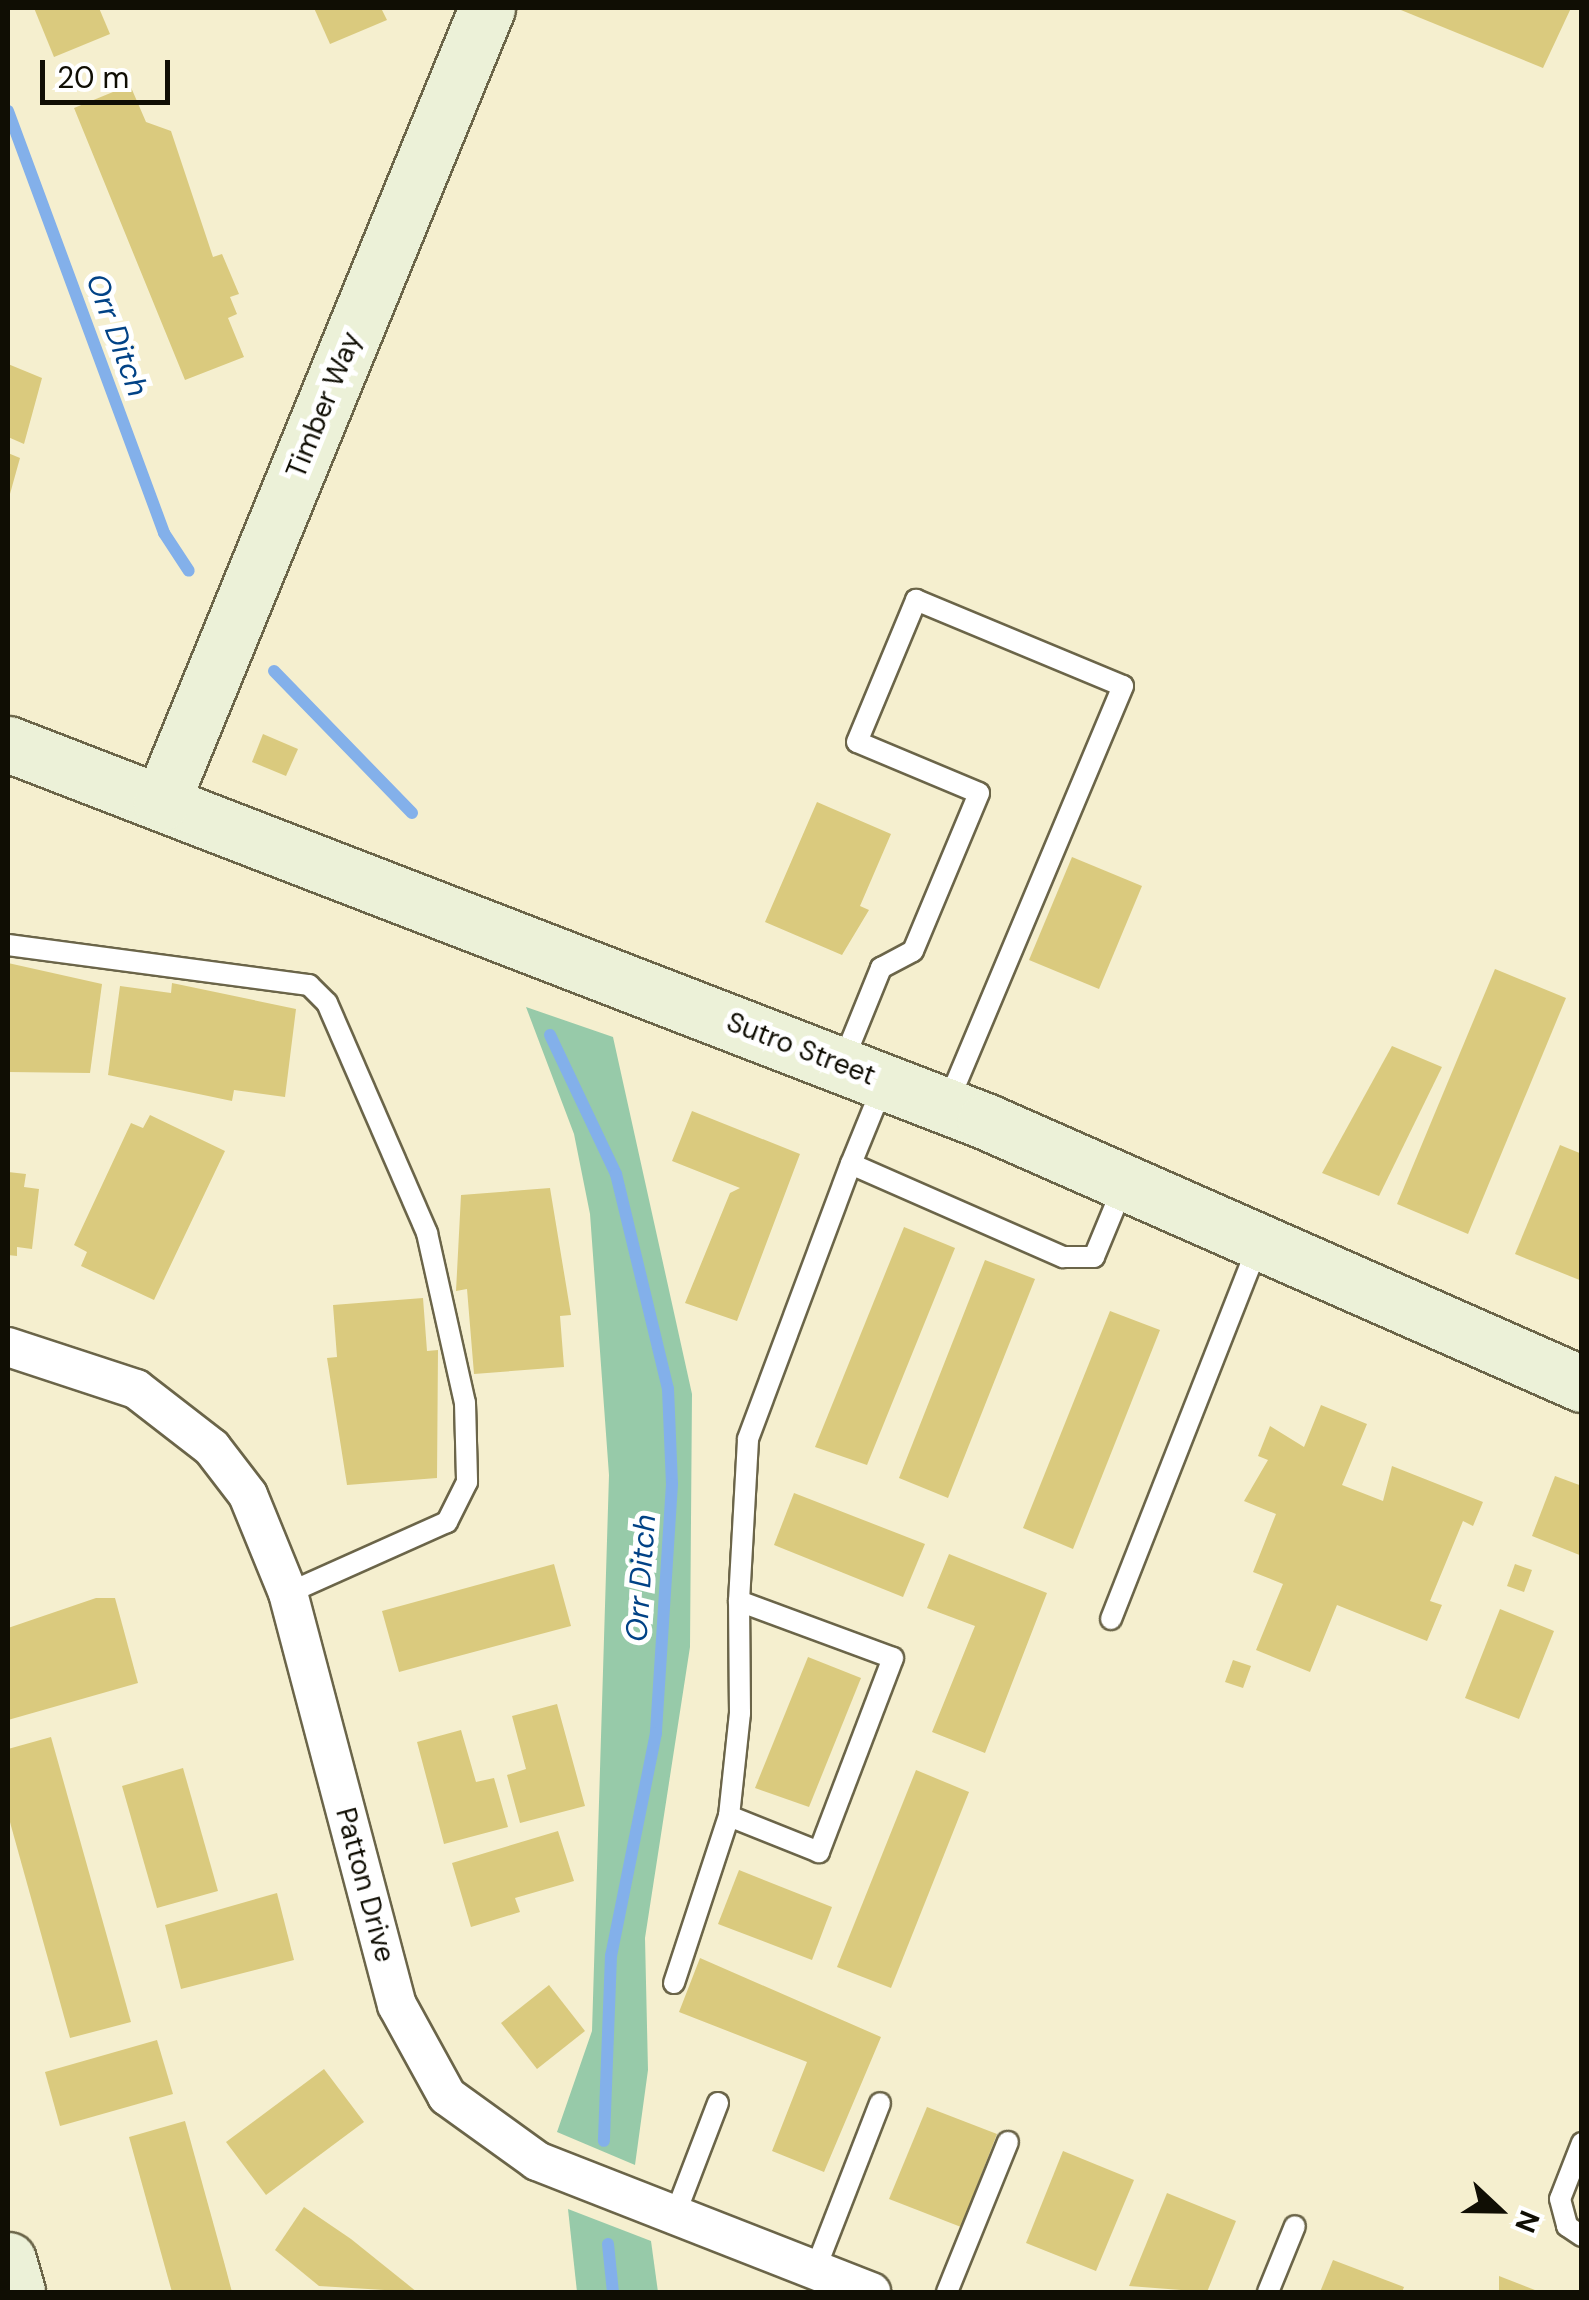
<!DOCTYPE html>
<html>
<head>
<meta charset="utf-8">
<style>
	body { margin:0 }
	#map { position:relative; width:1589px; height:2300px; overflow:hidden; background:#f5efcf; font-family:"DM Sans",sans-serif }
	div>[style] { position:absolute }
	[style*='--x'] { left:calc(var(--x)*1px); top:calc(var(--y)*1px); width:calc(var(--w)*1px); rotate:calc(var(--a)*1deg) }
	.green>* { inset:0; background:#97caa9 }
	.stream>* { height:12px; margin:-6px; padding:0 6px; transform-origin:6px; border-radius:6px; background:#83b0ea }
	.building>* { inset:0; background:#daca7e }
	.roads { filter:drop-shadow(2px 0 #6b6549) drop-shadow(-2px 0 #6b6549) drop-shadow(0 2px #6b6549) drop-shadow(0 -2px #6b6549) }
	.lane>* { height:20px; margin:-10px; padding:0 10px; transform-origin:10px; border-radius:10px; background:#fff }
	.street>* { height:38px; margin:-19px; padding:0 19px; transform-origin:19px; border-radius:19px; background:#fff }
	.secondary>* { height:55px; margin:-27.5px; padding:0 27.5px; transform-origin:27.5px; border-radius:27.5px; background:#ecf1d8 }
	span { translate:-50% -50%; white-space:nowrap; text-align:center; line-height:1.15; -webkit-text-stroke:10px #fff; paint-order:stroke }
	.street-label { font-size:28px; color:#100e04 }
	.water-label { font-size:30px; color:#014286; font-style:italic }
	.frame { position:absolute; inset:0; border:10px solid #100e04; pointer-events:none }
	.north { position:absolute; left:1449px; top:2160px; width:100px; height:100px; -webkit-text-stroke:8px #fff; paint-order:stroke; rotate:112deg; font-size:28px; font-weight:700; line-height:40px; text-align:center; color:#100e04 }
	.north::after { content:''; display:block; margin:auto; width:35px; height:45px; background:#100e04; clip-path:polygon(50% 0,100% 100%,50% 72%,0 100%) }
	.scale { position:absolute; left:40px; top:60px; width:130px; height:45px; box-sizing:border-box; border:5px solid #100e04; border-top:0; padding-left:12px; font-size:30px; line-height:35px; white-space:nowrap; color:#100e04; -webkit-text-stroke:8px #fff; paint-order:stroke }
</style>
</head>
<body>
<div id="map">
	<div class="green">
		<div style="clip-path:polygon(526px 1007px,613px 1037px,692px 1394px,690px 1647px,645px 1938px,648px 2070px,635px 2165px,557px 2132px,592px 2031px,609px 1475px,590px 1214px,574px 1134px)"></div>
		<div style="clip-path:polygon(568px 2209px,651px 2241px,658px 2292px,577px 2292px)"></div>
	</div>
	<div class="stream">
		<div style="--x:8;--y:111;--w:450;--a:69.7"></div>
		<div style="--x:164;--y:533;--w:45;--a:56.7"></div>
		<div style="--x:274;--y:671;--w:198;--a:45.8"></div>
		<div style="--x:550;--y:1035;--w:154;--a:64.6"></div>
		<div style="--x:616;--y:1174;--w:221;--a:76.4"></div>
		<div style="--x:668;--y:1389;--w:95;--a:87.6"></div>
		<div style="--x:672;--y:1484;--w:250;--a:93.7"></div>
		<div style="--x:656;--y:1733;--w:227;--a:101.4"></div>
		<div style="--x:611;--y:1956;--w:185;--a:92.2"></div>
		<div style="--x:608;--y:2244;--w:48;--a:84.1"></div>
	</div>
	<div class="building">
		<div style="clip-path:polygon(34px 8px,99px 8px,110px 34px,54px 57px)"></div>
		<div style="clip-path:polygon(314px 8px,381px 8px,387px 20px,330px 44px)"></div>
		<div style="clip-path:polygon(1396px 8px,1571px 8px,1543px 68px)"></div>
		<div style="clip-path:polygon(130px 85px,146px 122px,171px 131px,213px 257px,222px 254px,239px 294px,230px 297px,237px 314px,228px 318px,244px 357px,185px 380px,74px 108px)"></div>
		<div style="clip-path:polygon(8px 364px,42px 378px,24px 444px,8px 437px)"></div>
		<div style="clip-path:polygon(8px 453px,20px 458px,8px 501px)"></div>
		<div style="clip-path:polygon(263px 734px,298px 749px,286px 776px,252px 762px)"></div>
		<div style="clip-path:polygon(817px 802px,891px 834px,860px 906px,869px 910px,842px 955px,765px 922px)"></div>
		<div style="clip-path:polygon(1072px 857px,1142px 886px,1099px 989px,1029px 960px)"></div>
		<div style="clip-path:polygon(8px 963px,102px 984px,90px 1073px,8px 1072px)"></div>
		<div style="clip-path:polygon(1495px 969px,1566px 998px,1468px 1234px,1397px 1204px)"></div>
		<div style="clip-path:polygon(172px 983px,296px 1009px,285px 1097px,234px 1090px,232px 1101px,108px 1075px,120px 986px,171px 993px)"></div>
		<div style="clip-path:polygon(1392px 1046px,1442px 1067px,1379px 1196px,1322px 1173px)"></div>
		<div style="clip-path:polygon(692px 1111px,800px 1154px,737px 1321px,685px 1303px,730px 1193px,740px 1188px,672px 1161px)"></div>
		<div style="clip-path:polygon(150px 1115px,225px 1151px,154px 1300px,81px 1266px,87px 1252px,74px 1245px,131px 1123px,143px 1128px)"></div>
		<div style="clip-path:polygon(1560px 1145px,1582px 1154px,1582px 1281px,1515px 1254px)"></div>
		<div style="clip-path:polygon(8px 1172px,26px 1174px,24px 1187px,39px 1189px,32px 1249px,17px 1247px,17px 1256px,8px 1255px)"></div>
		<div style="clip-path:polygon(550px 1188px,571px 1315px,560px 1316px,564px 1367px,474px 1374px,467px 1289px,456px 1291px,461px 1195px)"></div>
		<div style="clip-path:polygon(904px 1227px,955px 1248px,867px 1465px,815px 1447px)"></div>
		<div style="clip-path:polygon(985px 1260px,1035px 1279px,948px 1498px,899px 1478px)"></div>
		<div style="clip-path:polygon(423px 1298px,427px 1351px,438px 1350px,437px 1478px,347px 1485px,327px 1358px,337px 1357px,333px 1305px)"></div>
		<div style="clip-path:polygon(1110px 1311px,1160px 1330px,1073px 1549px,1023px 1528px)"></div>
		<div style="clip-path:polygon(1321px 1405px,1367px 1424px,1342px 1485px,1383px 1501px,1392px 1466px,1483px 1502px,1473px 1526px,1463px 1521px,1430px 1601px,1442px 1605px,1427px 1641px,1337px 1605px,1310px 1672px,1256px 1650px,1283px 1584px,1253px 1572px,1276px 1514px,1244px 1501px,1268px 1460px,1258px 1456px,1270px 1426px,1304px 1447px)"></div>
		<div style="clip-path:polygon(1555px 1476px,1582px 1486px,1582px 1556px,1532px 1536px)"></div>
		<div style="clip-path:polygon(794px 1493px,925px 1544px,903px 1597px,774px 1545px)"></div>
		<div style="clip-path:polygon(949px 1554px,1047px 1593px,985px 1753px,932px 1732px,975px 1626px,927px 1608px)"></div>
		<div style="clip-path:polygon(554px 1564px,571px 1626px,399px 1672px,382px 1611px)"></div>
		<div style="clip-path:polygon(1515px 1564px,1532px 1570px,1524px 1592px,1507px 1586px)"></div>
		<div style="clip-path:polygon(96px 1598px,115px 1598px,138px 1683px,8px 1720px,8px 1628px)"></div>
		<div style="clip-path:polygon(1500px 1609px,1554px 1631px,1519px 1719px,1465px 1698px)"></div>
		<div style="clip-path:polygon(808px 1657px,861px 1678px,809px 1807px,755px 1788px)"></div>
		<div style="clip-path:polygon(1233px 1660px,1251px 1666px,1243px 1688px,1225px 1682px)"></div>
		<div style="clip-path:polygon(557px 1704px,585px 1806px,520px 1823px,507px 1775px,526px 1769px,512px 1716px)"></div>
		<div style="clip-path:polygon(461px 1730px,476px 1782px,494px 1778px,508px 1827px,444px 1844px,417px 1742px)"></div>
		<div style="clip-path:polygon(51px 1737px,131px 2022px,70px 2038px,8px 1815px,8px 1749px)"></div>
		<div style="clip-path:polygon(183px 1768px,218px 1891px,157px 1908px,122px 1786px)"></div>
		<div style="clip-path:polygon(916px 1770px,969px 1792px,891px 1988px,837px 1967px)"></div>
		<div style="clip-path:polygon(558px 1831px,574px 1881px,515px 1898px,520px 1912px,471px 1927px,452px 1863px)"></div>
		<div style="clip-path:polygon(739px 1870px,832px 1907px,812px 1960px,718px 1924px)"></div>
		<div style="clip-path:polygon(277px 1893px,294px 1960px,181px 1989px,165px 1925px)"></div>
		<div style="clip-path:polygon(700px 1958px,881px 2037px,824px 2172px,772px 2151px,807px 2062px,679px 2012px)"></div>
		<div style="clip-path:polygon(549px 1985px,585px 2031px,537px 2069px,501px 2023px)"></div>
		<div style="clip-path:polygon(157px 2040px,173px 2094px,60px 2126px,45px 2072px)"></div>
		<div style="clip-path:polygon(324px 2069px,364px 2122px,266px 2195px,226px 2142px)"></div>
		<div style="clip-path:polygon(927px 2107px,997px 2134px,961px 2227px,889px 2199px)"></div>
		<div style="clip-path:polygon(185px 2121px,224px 2262px,232px 2292px,172px 2292px,168px 2278px,129px 2137px)"></div>
		<div style="clip-path:polygon(1063px 2151px,1134px 2180px,1096px 2271px,1026px 2243px)"></div>
		<div style="clip-path:polygon(1167px 2193px,1236px 2221px,1207px 2292px,1129px 2286px)"></div>
		<div style="clip-path:polygon(304px 2207px,351px 2239px,417px 2292px,319px 2286px,275px 2250px)"></div>
		<div style="clip-path:polygon(1333px 2260px,1404px 2287px,1402px 2292px,1320px 2292px)"></div>
		<div style="clip-path:polygon(1499px 2276px,1540px 2292px,1499px 2292px)"></div>
	</div>
	<div class="roads">
		<div class="lane">
			<div style="--x:8;--y:945;--w:304;--a:7.6"></div>
			<div style="--x:309;--y:985;--w:25;--a:45"></div>
			<div style="--x:327;--y:1003;--w:251;--a:66.5"></div>
			<div style="--x:427;--y:1233;--w:174;--a:77.4"></div>
			<div style="--x:465;--y:1403;--w:79;--a:88.5"></div>
			<div style="--x:467;--y:1482;--w:45;--a:116.6"></div>
			<div style="--x:447;--y:1522;--w:174;--a:155.9"></div>
			<div style="--x:842;--y:1064;--w:104;--a:-67.9"></div>
			<div style="--x:881;--y:968;--w:36;--a:-28"></div>
			<div style="--x:913;--y:951;--w:171;--a:-67.3"></div>
			<div style="--x:979;--y:793;--w:132;--a:-157.3"></div>
			<div style="--x:857;--y:742;--w:154;--a:-67.4"></div>
			<div style="--x:916;--y:600;--w:224;--a:22.6"></div>
			<div style="--x:1123;--y:686;--w:454;--a:112.8"></div>
			<div style="--x:884;--y:1083;--w:87;--a:112.2"></div>
			<div style="--x:851;--y:1164;--w:232;--a:23.7"></div>
			<div style="--x:1063;--y:1257;--w:31;--a:0"></div>
			<div style="--x:1094;--y:1257;--w:76;--a:-67.5"></div>
			<div style="--x:739;--y:1601;--w:164;--a:20.3"></div>
			<div style="--x:893;--y:1658;--w:208;--a:110.9"></div>
			<div style="--x:819;--y:1852;--w:97;--a:-158.2"></div>
			<div style="--x:729;--y:1816;--w:104;--a:-83.9"></div>
			<div style="--x:740;--y:1713;--w:112;--a:-90.5"></div>
			<div style="--x:739;--y:1601;--w:162;--a:-86.8"></div>
			<div style="--x:748;--y:1439;--w:294;--a:-69.5"></div>
			<div style="--x:1111;--y:1619;--w:404;--a:-68.5"></div>
			<div style="--x:674;--y:1983;--w:176;--a:-71.8"></div>
			<div style="--x:1582;--y:2143;--w:60;--a:111.4"></div>
			<div style="--x:1560;--y:2199;--w:28;--a:75"></div>
			<div style="--x:1567;--y:2226;--w:18;--a:34"></div>
			<div style="--x:675;--y:2215;--w:120;--a:-69"></div>
			<div style="--x:815;--y:2270;--w:179;--a:-68.7"></div>
			<div style="--x:947;--y:2292;--w:162;--a:-67.9"></div>
			<div style="--x:1268;--y:2292;--w:71;--a:-67.8"></div>
		</div>
		<div class="street">
			<div style="--x:8;--y:1347;--w:135;--a:18.2"></div>
			<div style="--x:136;--y:1389;--w:96;--a:37.8"></div>
			<div style="--x:212;--y:1448;--w:59;--a:52.5"></div>
			<div style="--x:248;--y:1495;--w:106;--a:67.8"></div>
			<div style="--x:288;--y:1593;--w:426;--a:75.2"></div>
			<div style="--x:397;--y:2005;--w:104;--a:61.2"></div>
			<div style="--x:447;--y:2096;--w:111;--a:35.8"></div>
			<div style="--x:537;--y:2161;--w:359;--a:21.4"></div>
		</div>
		<div class="secondary">
			<div style="--x:8;--y:744;--w:1047;--a:21.1"></div>
			<div style="--x:985;--y:1121;--w:652;--a:23.78"></div>
			<div style="--x:161;--y:803;--w:859;--a:-67.7"></div>
			<div style="--x:8;--y:2260;--w:33;--a:74"></div>
		</div>
	</div>
	<div class="street-label">
		<span style="left:324px;top:405px;rotate:-68deg">Timber Way</span>
		<span style="left:801px;top:1049px;rotate:21deg">Sutro Street</span>
		<span style="left:365px;top:1885px;rotate:75deg">Patton Drive</span>
	</div>
	<div class="water-label">
		<span style="left:117px;top:335px;rotate:70deg">Orr Ditch</span>
		<span style="left:641px;top:1578px;rotate:-86deg">Orr Ditch</span>
	</div>
	<div class="frame"></div>
	<div class="north">N</div>
	<div class="scale">20 m</div>
</div>
</body>
</html>
